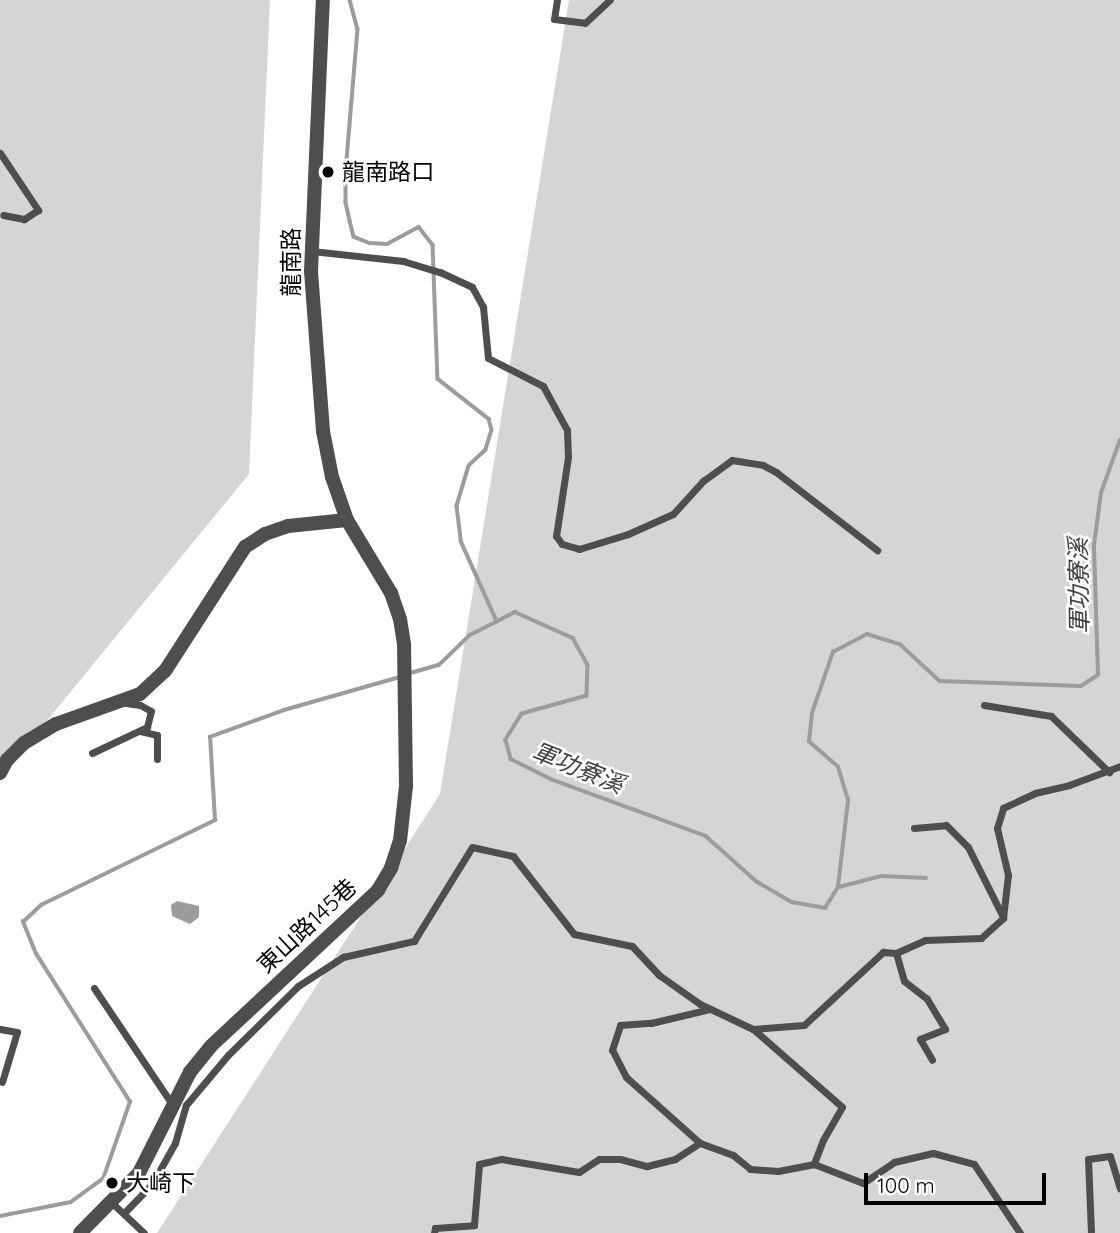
<!DOCTYPE html>
<html>
<head>
<meta charset="utf-8">
<style>
	body { margin:0 }
	#map { position:relative; width:1120px; height:1233px; overflow:hidden; background:#fff; font-family:Quicksand,"Noto Sans TC",sans-serif }
	div>[style] { position:absolute }
	[style*='--x'] { left:calc(var(--x)*1px); top:calc(var(--y)*1px); width:calc(var(--w)*1px); rotate:calc(var(--a)*1deg) }
	.green>* { inset:0; background:#d5d5d5 }
	.water>* { inset:0; background:#9c9c9c }
	.stream>* { height:3.5px; margin:-1.75px; padding:0 1.75px; transform-origin:1.75px; border-radius:1.75px; background:#9c9c9c }
	.service>* { height:7px; margin:-3.5px; padding:0 3.5px; transform-origin:3.5px; border-radius:3.5px; background:#4e4e4e }
	.minor>* { height:14px; margin:-7px; padding:0 7px; transform-origin:7px; border-radius:7px; background:#4e4e4e }
	.tertiary>* { height:14px; margin:-7px; padding:0 7px; transform-origin:7px; border-radius:7px; background:#4e4e4e }
	.dots>* { width:19px; height:19px; translate:-50% -50%; box-sizing:border-box; border:4px solid #fff; border-radius:50% }
	span { translate:-50% -50%; white-space:nowrap; text-align:center; line-height:1.15; -webkit-text-stroke:5px #fff; paint-order:stroke }
	.poi-label { font-size:23px; color:#000 }
	.left { translate:0 -50%; text-align:left }
	.street-label { font-size:23px; color:#000 }
	.water-label { font-size:24px; color:#3d3d3d; font-style:italic }
	.scale { position:absolute; left:864px; top:1173px; width:182px; height:32px; box-sizing:border-box; border:4px solid #000; border-top:0; padding-left:9px; font-size:21px; line-height:24px; white-space:nowrap; color:#000; -webkit-text-stroke:5px #fff; paint-order:stroke }
</style>
</head>
<body>
<div id="map">
	<div class="green">
		<div style="clip-path:polygon(0 0,270px 0,249px 474px,0 778px)"></div>
		<div style="clip-path:polygon(569px 0,1120px 0,1120px 1233px,157px 1233px,440px 794px)"></div>
	</div>
	<div class="water">
		<div style="clip-path:polygon(177px 901px,199px 906px,199px 917px,190px 924px,172px 916px,171px 905px)"></div>
	</div>
	<div class="stream">
		<div style="--x:350;--y:0;--w:30;--a:75"></div>
		<div style="--x:358;--y:29;--w:143;--a:94.8"></div>
		<div style="--x:346;--y:171;--w:32;--a:90"></div>
		<div style="--x:346;--y:203;--w:18;--a:77"></div>
		<div style="--x:350;--y:221;--w:16;--a:76"></div>
		<div style="--x:354;--y:237;--w:17;--a:21"></div>
		<div style="--x:370;--y:243;--w:17;--a:3"></div>
		<div style="--x:387;--y:244;--w:36;--a:-28"></div>
		<div style="--x:419;--y:227;--w:23;--a:52"></div>
		<div style="--x:433;--y:245;--w:134;--a:87.9"></div>
		<div style="--x:438;--y:379;--w:65;--a:38.1"></div>
		<div style="--x:489;--y:419;--w:11;--a:75"></div>
		<div style="--x:492;--y:430;--w:21;--a:107"></div>
		<div style="--x:486;--y:450;--w:23;--a:137"></div>
		<div style="--x:469;--y:466;--w:42;--a:106.7"></div>
		<div style="--x:457;--y:506;--w:35;--a:83"></div>
		<div style="--x:461;--y:541;--w:88;--a:65.8"></div>
		<div style="--x:407;--y:674;--w:33;--a:-16"></div>
		<div style="--x:439;--y:665;--w:43;--a:-44.1"></div>
		<div style="--x:470;--y:635;--w:51;--a:-27.1"></div>
		<div style="--x:515;--y:612;--w:64;--a:24.1"></div>
		<div style="--x:573;--y:638;--w:31;--a:61"></div>
		<div style="--x:588;--y:665;--w:31;--a:92"></div>
		<div style="--x:587;--y:696;--w:67;--a:164.5"></div>
		<div style="--x:522;--y:714;--w:31;--a:122"></div>
		<div style="--x:506;--y:740;--w:20;--a:75"></div>
		<div style="--x:511;--y:759;--w:47;--a:26.6"></div>
		<div style="--x:553;--y:780;--w:163;--a:20.1"></div>
		<div style="--x:706;--y:836;--w:67;--a:42"></div>
		<div style="--x:756;--y:881;--w:42;--a:30.3"></div>
		<div style="--x:792;--y:902;--w:34;--a:10"></div>
		<div style="--x:825;--y:908;--w:25;--a:-58"></div>
		<div style="--x:838;--y:887;--w:88;--a:-83.4"></div>
		<div style="--x:848;--y:800;--w:34;--a:-107"></div>
		<div style="--x:838;--y:767;--w:38;--a:-139"></div>
		<div style="--x:809;--y:742;--w:29;--a:-84"></div>
		<div style="--x:812;--y:713;--w:65;--a:-71"></div>
		<div style="--x:833;--y:652;--w:38;--a:-28"></div>
		<div style="--x:867;--y:634;--w:34;--a:17"></div>
		<div style="--x:900;--y:644;--w:54;--a:42.8"></div>
		<div style="--x:940;--y:681;--w:141;--a:2"></div>
		<div style="--x:1081;--y:686;--w:20;--a:-33"></div>
		<div style="--x:1098;--y:675;--w:130;--a:-91.8"></div>
		<div style="--x:1094;--y:545;--w:52;--a:-82.3"></div>
		<div style="--x:1101;--y:493;--w:56;--a:-70.3"></div>
		<div style="--x:839;--y:887;--w:43;--a:-14.7"></div>
		<div style="--x:881;--y:876;--w:45;--a:2.5"></div>
		<div style="--x:0;--y:1216;--w:72;--a:-11.2"></div>
		<div style="--x:71;--y:1202;--w:39;--a:-36"></div>
		<div style="--x:103;--y:1179;--w:82;--a:-70.7"></div>
		<div style="--x:130;--y:1102;--w:175;--a:-122.4"></div>
		<div style="--x:36;--y:954;--w:35;--a:-112"></div>
		<div style="--x:23;--y:922;--w:25;--a:-43"></div>
		<div style="--x:41;--y:905;--w:194;--a:-26"></div>
		<div style="--x:215;--y:820;--w:83;--a:-93.4"></div>
		<div style="--x:210;--y:737;--w:79;--a:-20"></div>
		<div style="--x:284;--y:710;--w:121;--a:-15.9"></div>
	</div>
	<div class="service">
		<div style="--x:557;--y:0;--w:19;--a:99"></div>
		<div style="--x:554;--y:19;--w:31;--a:7"></div>
		<div style="--x:585;--y:23;--w:34;--a:-43"></div>
		<div style="--x:0;--y:153;--w:69;--a:56.3"></div>
		<div style="--x:38;--y:210;--w:17;--a:147"></div>
		<div style="--x:24;--y:219;--w:21;--a:-169"></div>
		<div style="--x:312;--y:251;--w:92;--a:6.3"></div>
		<div style="--x:403;--y:261;--w:39;--a:17"></div>
		<div style="--x:440;--y:272;--w:35;--a:25"></div>
		<div style="--x:472;--y:287;--w:23;--a:61"></div>
		<div style="--x:483;--y:307;--w:51;--a:84.4"></div>
		<div style="--x:488;--y:358;--w:62;--a:27"></div>
		<div style="--x:543;--y:386;--w:50;--a:61.4"></div>
		<div style="--x:567;--y:430;--w:27;--a:88"></div>
		<div style="--x:568;--y:457;--w:80;--a:98.6"></div>
		<div style="--x:556;--y:536;--w:10;--a:53"></div>
		<div style="--x:562;--y:544;--w:18;--a:16"></div>
		<div style="--x:579;--y:549;--w:51;--a:-17"></div>
		<div style="--x:628;--y:534;--w:49;--a:-24"></div>
		<div style="--x:673;--y:514;--w:45;--a:-47.7"></div>
		<div style="--x:703;--y:481;--w:36;--a:-36"></div>
		<div style="--x:732;--y:460;--w:31;--a:9"></div>
		<div style="--x:763;--y:465;--w:15;--a:28"></div>
		<div style="--x:776;--y:472;--w:128;--a:37.7"></div>
		<div style="--x:984;--y:705;--w:68;--a:9.3"></div>
		<div style="--x:1051;--y:716;--w:81;--a:44"></div>
		<div style="--x:140;--y:731;--w:17;--a:13"></div>
		<div style="--x:157;--y:735;--w:24;--a:90"></div>
		<div style="--x:92;--y:753;--w:61;--a:-25.3"></div>
		<div style="--x:147;--y:727;--w:16;--a:-76"></div>
		<div style="--x:151;--y:711;--w:13;--a:-151"></div>
		<div style="--x:140;--y:705;--w:14;--a:-172"></div>
		<div style="--x:914;--y:828;--w:32;--a:-5"></div>
		<div style="--x:946;--y:825;--w:31;--a:45"></div>
		<div style="--x:968;--y:847;--w:76;--a:63.4"></div>
		<div style="--x:896;--y:953;--w:29;--a:74"></div>
		<div style="--x:904;--y:981;--w:29;--a:38"></div>
		<div style="--x:927;--y:999;--w:35;--a:59"></div>
		<div style="--x:945;--y:1029;--w:27;--a:158"></div>
		<div style="--x:920;--y:1039;--w:24;--a:60"></div>
		<div style="--x:94;--y:988;--w:143;--a:56.1"></div>
		<div style="--x:0;--y:1029;--w:17;--a:10"></div>
		<div style="--x:17;--y:1032;--w:52;--a:106.7"></div>
		<div style="--x:753;--y:1029;--w:51;--a:-4.5"></div>
		<div style="--x:804;--y:1025;--w:108;--a:-42.7"></div>
		<div style="--x:883;--y:952;--w:13;--a:4"></div>
		<div style="--x:896;--y:953;--w:32;--a:-24"></div>
		<div style="--x:925;--y:940;--w:56;--a:-2"></div>
		<div style="--x:981;--y:938;--w:30;--a:-42"></div>
		<div style="--x:1003;--y:918;--w:43;--a:-83.4"></div>
		<div style="--x:1008;--y:875;--w:48;--a:-103.2"></div>
		<div style="--x:997;--y:828;--w:21;--a:-73"></div>
		<div style="--x:1003;--y:808;--w:35;--a:-25"></div>
		<div style="--x:1035;--y:793;--w:35;--a:-13"></div>
		<div style="--x:1069;--y:785;--w:54;--a:-20.4"></div>
		<div style="--x:700;--y:1143;--w:35;--a:20"></div>
		<div style="--x:733;--y:1155;--w:22;--a:39"></div>
		<div style="--x:750;--y:1169;--w:28;--a:4"></div>
		<div style="--x:778;--y:1171;--w:37;--a:-11"></div>
		<div style="--x:111;--y:1202;--w:45;--a:43.2"></div>
		<div style="--x:124;--y:1213;--w:40;--a:-46"></div>
		<div style="--x:152;--y:1184;--w:47;--a:-60.7"></div>
		<div style="--x:175;--y:1143;--w:40;--a:-74"></div>
		<div style="--x:186;--y:1105;--w:65;--a:-50"></div>
		<div style="--x:228;--y:1055;--w:98;--a:-44.6"></div>
		<div style="--x:298;--y:986;--w:54;--a:-32.8"></div>
		<div style="--x:343;--y:957;--w:73;--a:-12.7"></div>
		<div style="--x:414;--y:941;--w:110;--a:-58.3"></div>
		<div style="--x:472;--y:847;--w:42;--a:12.4"></div>
		<div style="--x:513;--y:856;--w:99;--a:52"></div>
		<div style="--x:574;--y:934;--w:59;--a:11.7"></div>
		<div style="--x:632;--y:946;--w:40;--a:47"></div>
		<div style="--x:659;--y:975;--w:50;--a:35.3"></div>
		<div style="--x:700;--y:1004;--w:59;--a:25.3"></div>
		<div style="--x:753;--y:1029;--w:118;--a:41.2"></div>
		<div style="--x:842;--y:1107;--w:38;--a:120"></div>
		<div style="--x:823;--y:1140;--w:26;--a:111"></div>
		<div style="--x:814;--y:1164;--w:53;--a:21.2"></div>
		<div style="--x:863;--y:1183;--w:37;--a:-34"></div>
		<div style="--x:894;--y:1162;--w:40;--a:-13"></div>
		<div style="--x:933;--y:1153;--w:42;--a:15"></div>
		<div style="--x:974;--y:1164;--w:83;--a:56.3"></div>
		<div style="--x:434;--y:1233;--w:5;--a:-79"></div>
		<div style="--x:435;--y:1228;--w:39;--a:-4"></div>
		<div style="--x:474;--y:1225;--w:61;--a:-85.3"></div>
		<div style="--x:479;--y:1164;--w:23;--a:-13"></div>
		<div style="--x:501;--y:1159;--w:79;--a:9.5"></div>
		<div style="--x:579;--y:1172;--w:24;--a:-33"></div>
		<div style="--x:599;--y:1159;--w:21;--a:0"></div>
		<div style="--x:620;--y:1159;--w:28;--a:15"></div>
		<div style="--x:647;--y:1166;--w:29;--a:-14"></div>
		<div style="--x:675;--y:1159;--w:30;--a:-33"></div>
		<div style="--x:700;--y:1143;--w:99;--a:-138.3"></div>
		<div style="--x:626;--y:1077;--w:30;--a:-117"></div>
		<div style="--x:612;--y:1050;--w:26;--a:-72"></div>
		<div style="--x:620;--y:1025;--w:31;--a:-4"></div>
		<div style="--x:651;--y:1023;--w:61;--a:-13.3"></div>
		<div style="--x:1091;--y:1233;--w:74;--a:-92.3"></div>
		<div style="--x:1088;--y:1159;--w:22;--a:-8"></div>
		<div style="--x:1110;--y:1156;--w:34;--a:73"></div>
	</div>
	<div class="minor">
		<div style="--x:0;--y:773;--w:15;--a:-62"></div>
		<div style="--x:7;--y:760;--w:24;--a:-45"></div>
		<div style="--x:24;--y:743;--w:37;--a:-31"></div>
		<div style="--x:56;--y:724;--w:89;--a:-19.7"></div>
		<div style="--x:140;--y:694;--w:34;--a:-43"></div>
		<div style="--x:165;--y:671;--w:148;--a:-57.2"></div>
		<div style="--x:245;--y:547;--w:24;--a:-33"></div>
		<div style="--x:265;--y:534;--w:24;--a:-19"></div>
		<div style="--x:288;--y:526;--w:59;--a:-5.8"></div>
	</div>
	<div class="tertiary">
		<div style="--x:80;--y:1233;--w:84;--a:-45.5"></div>
		<div style="--x:139;--y:1173;--w:113;--a:-63.2"></div>
		<div style="--x:190;--y:1072;--w:33;--a:-51"></div>
		<div style="--x:211;--y:1046;--w:229;--a:-43"></div>
		<div style="--x:378;--y:890;--w:26;--a:-59"></div>
		<div style="--x:391;--y:868;--w:28;--a:-72"></div>
		<div style="--x:400;--y:841;--w:55;--a:-83.8"></div>
		<div style="--x:406;--y:786;--w:142;--a:-90.8"></div>
		<div style="--x:404;--y:644;--w:25;--a:-99"></div>
		<div style="--x:400;--y:619;--w:28;--a:-109"></div>
		<div style="--x:391;--y:593;--w:85;--a:-121.1"></div>
		<div style="--x:347;--y:520;--w:46;--a:-109.2"></div>
		<div style="--x:332;--y:477;--w:47;--a:-101.1"></div>
		<div style="--x:323;--y:431;--w:160;--a:-94.3"></div>
		<div style="--x:311;--y:271;--w:271;--a:-87.5"></div>
	</div>
	<div class="dots">
		<div style="left:328px;top:172px;background:#000"></div>
		<div style="left:112px;top:1183px;background:#000"></div>
	</div>
	<div class="poi-label">
		<span class="left" style="left:342px;top:172px">龍南路口</span>
		<span class="left" style="left:126px;top:1183px">大崎下</span>
	</div>
	<div class="street-label">
		<span style="left:291px;top:262px;rotate:-90deg">龍南路</span>
		<span style="left:307px;top:926px;rotate:-43deg">東山路145巷</span>
	</div>
	<div class="water-label">
		<span style="left:1079px;top:586px;rotate:-91deg">軍功寮溪</span>
		<span style="left:578px;top:768px;rotate:22deg">軍功寮溪</span>
	</div>
	<div class="scale">100 m</div>
</div>
</body>
</html>
